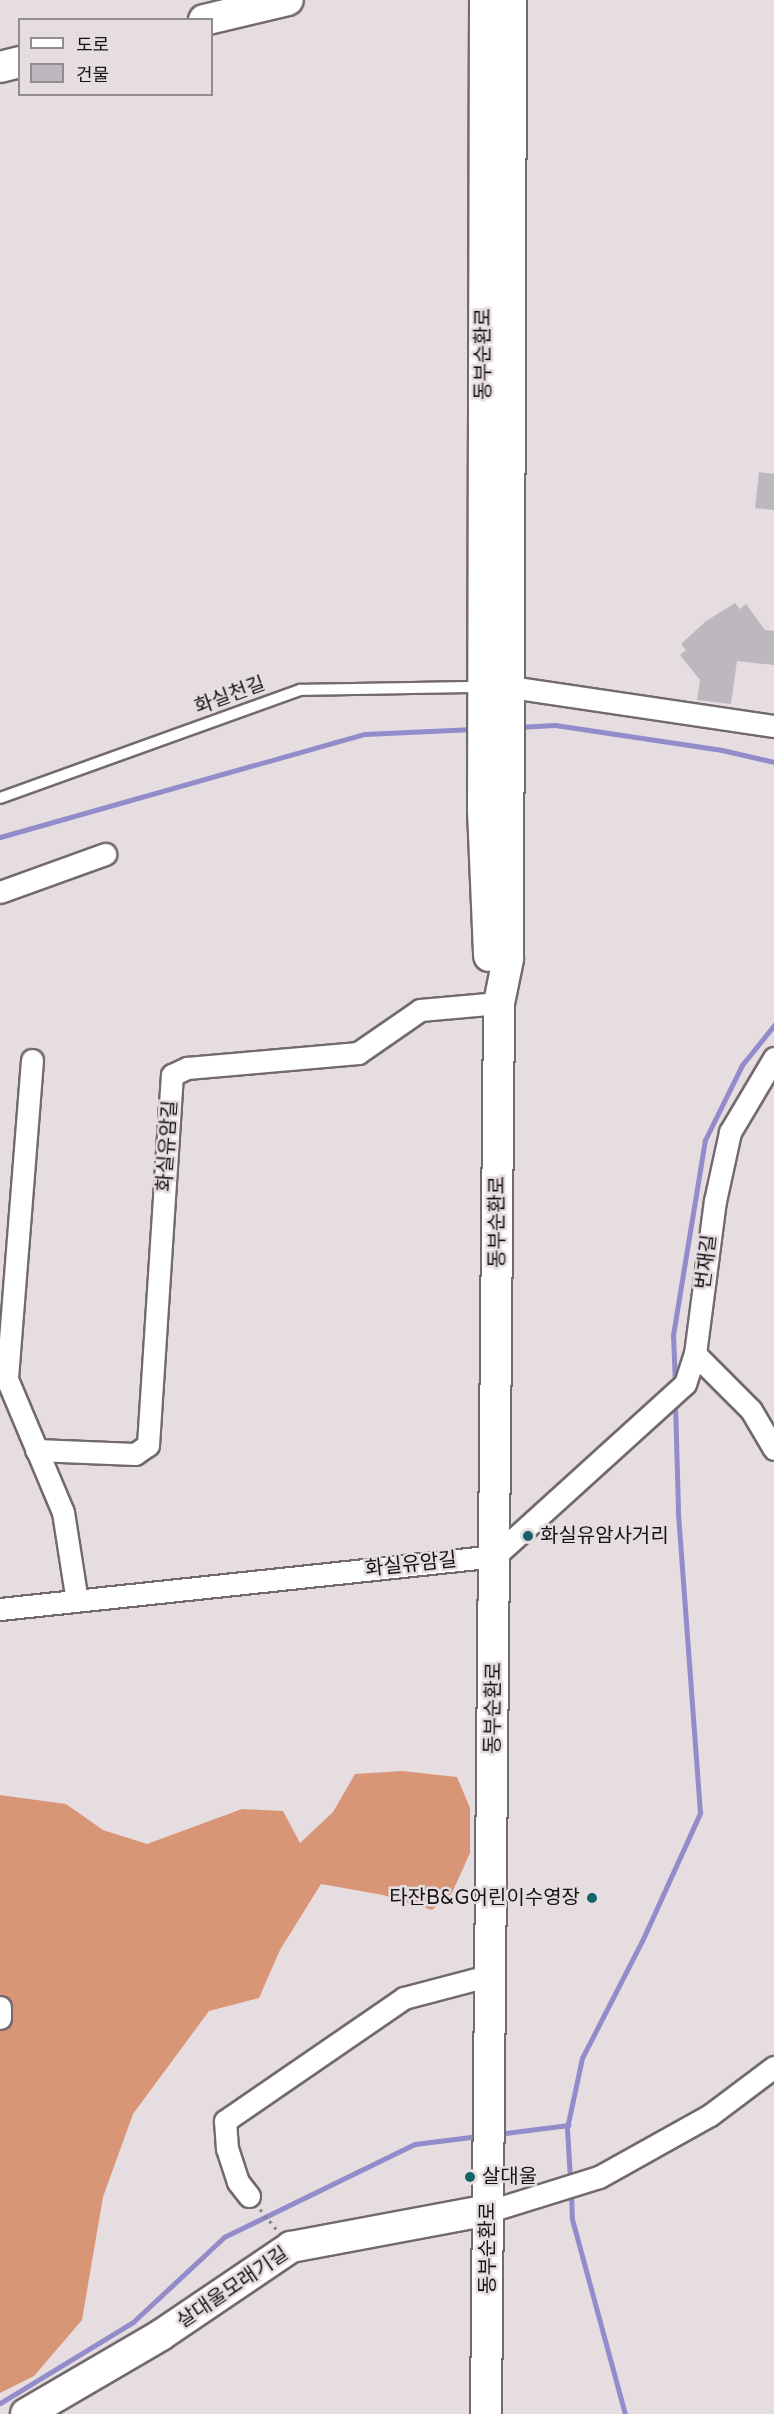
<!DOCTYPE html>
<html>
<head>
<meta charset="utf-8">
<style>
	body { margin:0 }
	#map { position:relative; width:774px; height:2414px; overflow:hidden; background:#e6dde1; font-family:"Varela Round","Noto Sans KR",sans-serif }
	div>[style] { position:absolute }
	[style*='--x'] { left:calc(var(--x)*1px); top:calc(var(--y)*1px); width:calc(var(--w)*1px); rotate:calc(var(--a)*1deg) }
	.forest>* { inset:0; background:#d99677 }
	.stream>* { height:5px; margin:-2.5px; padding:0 2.5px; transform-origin:2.5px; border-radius:2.5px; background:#928cca }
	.building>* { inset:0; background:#bdb8bf }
	.path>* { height:3px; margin-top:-1.5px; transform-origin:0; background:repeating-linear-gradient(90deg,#8d8789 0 3px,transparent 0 7.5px) }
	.roads { filter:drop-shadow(2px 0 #726a6e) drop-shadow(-2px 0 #726a6e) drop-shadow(0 2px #726a6e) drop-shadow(0 -2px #726a6e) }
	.lane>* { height:10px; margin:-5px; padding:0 5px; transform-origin:5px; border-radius:5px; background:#fff }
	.street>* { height:21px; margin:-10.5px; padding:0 10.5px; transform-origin:10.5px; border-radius:10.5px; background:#fff }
	.secondary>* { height:30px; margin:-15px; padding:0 15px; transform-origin:15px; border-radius:15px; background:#fff }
	.dots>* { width:16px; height:16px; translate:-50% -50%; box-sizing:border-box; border:3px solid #e6dde1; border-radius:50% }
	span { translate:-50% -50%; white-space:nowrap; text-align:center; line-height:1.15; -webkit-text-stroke:5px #e6dde1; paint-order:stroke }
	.street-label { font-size:20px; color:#161314 }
	.poi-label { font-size:20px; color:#161314 }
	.left { translate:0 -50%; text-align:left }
	.right { translate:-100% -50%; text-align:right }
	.legend { position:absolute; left:18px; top:18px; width:195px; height:78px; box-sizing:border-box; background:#e6dde1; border:2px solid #938c8f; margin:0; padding:8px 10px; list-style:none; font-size:18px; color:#161314 }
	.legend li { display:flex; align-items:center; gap:12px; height:30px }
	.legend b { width:30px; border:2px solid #938c8f }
</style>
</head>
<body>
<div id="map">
	<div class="forest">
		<div style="clip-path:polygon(402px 1771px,457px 1777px,470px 1808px,470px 1853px,452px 1893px,432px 1910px,383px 1895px,321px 1884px,280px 1950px,259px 1998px,209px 2011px,133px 2114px,103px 2197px,82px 2320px,34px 2376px,0 2393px,0 1795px,66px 1804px,103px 1830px,147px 1844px,242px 1809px,283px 1811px,300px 1843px,333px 1812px,355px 1774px)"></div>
	</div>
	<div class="stream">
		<div style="--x:518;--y:727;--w:37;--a:-3"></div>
		<div style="--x:555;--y:725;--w:169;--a:8.5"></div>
		<div style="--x:722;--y:750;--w:53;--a:13"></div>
		<div style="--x:0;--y:837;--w:379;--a:-15.8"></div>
		<div style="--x:365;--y:734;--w:108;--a:-2.7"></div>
		<div style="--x:675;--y:1384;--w:49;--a:-92.3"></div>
		<div style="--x:673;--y:1335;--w:198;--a:-80.7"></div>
		<div style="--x:705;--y:1140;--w:84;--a:-63.7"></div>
		<div style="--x:742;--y:1065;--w:51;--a:-51.3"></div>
		<div style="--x:497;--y:2134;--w:72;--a:-7.2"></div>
		<div style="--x:570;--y:2179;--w:51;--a:-93.4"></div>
		<div style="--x:567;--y:2128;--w:72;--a:-77.9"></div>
		<div style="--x:582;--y:2058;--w:131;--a:-62.9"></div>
		<div style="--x:642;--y:1941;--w:141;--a:-65.6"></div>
		<div style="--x:700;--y:1813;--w:304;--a:-94.2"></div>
		<div style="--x:678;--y:1510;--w:108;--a:-91.6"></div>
		<div style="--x:571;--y:2192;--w:27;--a:88"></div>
		<div style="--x:572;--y:2219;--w:202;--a:74.8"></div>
		<div style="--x:0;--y:2403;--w:156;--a:-31.3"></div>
		<div style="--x:133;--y:2322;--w:125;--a:-43"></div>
		<div style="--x:224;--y:2237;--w:212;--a:-26"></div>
		<div style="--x:415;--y:2144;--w:64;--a:-7.2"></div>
	</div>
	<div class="building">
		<div style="clip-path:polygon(759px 472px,774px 474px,774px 510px,755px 508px)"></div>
		<div style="clip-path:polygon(735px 603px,740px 609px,746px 604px,765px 630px,774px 631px,774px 665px,737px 661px,731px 704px,697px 700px,700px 680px,680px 655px,686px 650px,681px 644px,706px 621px)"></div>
	</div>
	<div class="path">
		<div style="--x:260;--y:2209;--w:27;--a:51"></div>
	</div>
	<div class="roads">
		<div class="lane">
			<div style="--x:0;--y:798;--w:319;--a:-19.8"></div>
			<div style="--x:300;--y:690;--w:180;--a:-1"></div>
		</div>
		<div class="street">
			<div style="--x:510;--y:687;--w:267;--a:8.4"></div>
			<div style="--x:0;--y:892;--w:112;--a:-19.9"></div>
			<div style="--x:32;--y:1060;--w:320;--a:94.5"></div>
			<div style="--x:7;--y:1379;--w:144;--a:67.2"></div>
			<div style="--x:63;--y:1512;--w:90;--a:81.1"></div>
			<div style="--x:695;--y:1354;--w:79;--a:45"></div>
			<div style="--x:751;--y:1410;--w:45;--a:59.5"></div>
			<div style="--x:36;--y:1450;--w:99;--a:2.3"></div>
			<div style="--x:135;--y:1454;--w:16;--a:-35"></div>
			<div style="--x:148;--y:1445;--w:371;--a:-86.3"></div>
			<div style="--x:172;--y:1075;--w:17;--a:-25"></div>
			<div style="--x:187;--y:1068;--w:172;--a:-5"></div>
			<div style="--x:358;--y:1053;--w:75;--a:-34.7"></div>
			<div style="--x:420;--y:1010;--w:79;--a:-5.1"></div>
			<div style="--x:0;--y:1609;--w:498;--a:-6.1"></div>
			<div style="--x:495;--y:1556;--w:256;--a:-42.2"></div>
			<div style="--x:685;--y:1384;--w:32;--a:-72"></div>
			<div style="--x:695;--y:1354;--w:154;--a:-82.6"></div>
			<div style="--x:715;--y:1201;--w:71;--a:-77.7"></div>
			<div style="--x:730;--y:1132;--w:86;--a:-59.3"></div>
			<div style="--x:0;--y:2007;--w:11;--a:90"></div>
			<div style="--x:249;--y:2196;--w:18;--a:-128"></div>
			<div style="--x:238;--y:2182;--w:35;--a:-108"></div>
			<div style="--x:227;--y:2149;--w:28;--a:-94"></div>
			<div style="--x:225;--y:2121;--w:217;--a:-34.5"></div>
			<div style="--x:404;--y:1998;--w:90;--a:-14.8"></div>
			<div style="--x:496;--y:2209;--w:108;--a:-17.3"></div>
			<div style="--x:599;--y:2177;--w:127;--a:-29.2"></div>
			<div style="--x:710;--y:2115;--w:80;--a:-36.9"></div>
		</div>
		<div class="secondary">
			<div style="--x:485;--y:0;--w:810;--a:90.14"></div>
			<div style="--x:483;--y:810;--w:146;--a:87.6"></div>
			<div style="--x:204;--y:20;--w:86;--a:-13.4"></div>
			<div style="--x:0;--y:67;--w:21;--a:-14"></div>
			<div style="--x:26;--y:2414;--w:156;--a:-30.3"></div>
			<div style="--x:161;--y:2335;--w:157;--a:-34.1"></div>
			<div style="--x:291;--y:2247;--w:201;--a:-10.6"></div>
			<div style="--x:486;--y:2414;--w:1411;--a:-89.47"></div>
			<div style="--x:499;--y:1003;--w:45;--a:-78.4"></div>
			<div style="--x:508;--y:959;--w:959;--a:-89.82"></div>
		</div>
	</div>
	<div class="dots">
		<div style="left:528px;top:1536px;background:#146368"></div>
		<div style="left:592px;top:1898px;background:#146368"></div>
		<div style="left:470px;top:2177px;background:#146368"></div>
	</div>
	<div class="street-label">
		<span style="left:484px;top:354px;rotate:-90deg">동부순환로</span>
		<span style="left:230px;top:696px;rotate:-20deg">화실천길</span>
		<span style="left:168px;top:1146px;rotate:-86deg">화실유암길</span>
		<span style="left:498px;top:1222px;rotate:-90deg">동부순환로</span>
		<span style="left:707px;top:1262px;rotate:-83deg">번재길</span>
		<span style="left:411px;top:1565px;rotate:-6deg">화실유암길</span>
		<span style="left:494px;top:1708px;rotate:-89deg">동부순환로</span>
		<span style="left:488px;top:2248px;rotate:-90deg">동부순환로</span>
		<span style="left:233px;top:2288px;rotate:-34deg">살대울모래기길</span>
	</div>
	<div class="poi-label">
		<span class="left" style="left:540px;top:1536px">화실유암사거리</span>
		<span class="right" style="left:580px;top:1898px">타잔B&amp;G어린이수영장</span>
		<span class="left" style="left:482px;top:2177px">살대울</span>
	</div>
	<ul class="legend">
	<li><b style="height:8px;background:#fff"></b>도로</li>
	<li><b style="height:16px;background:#bdb8bf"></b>건물</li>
	</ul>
</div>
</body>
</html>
